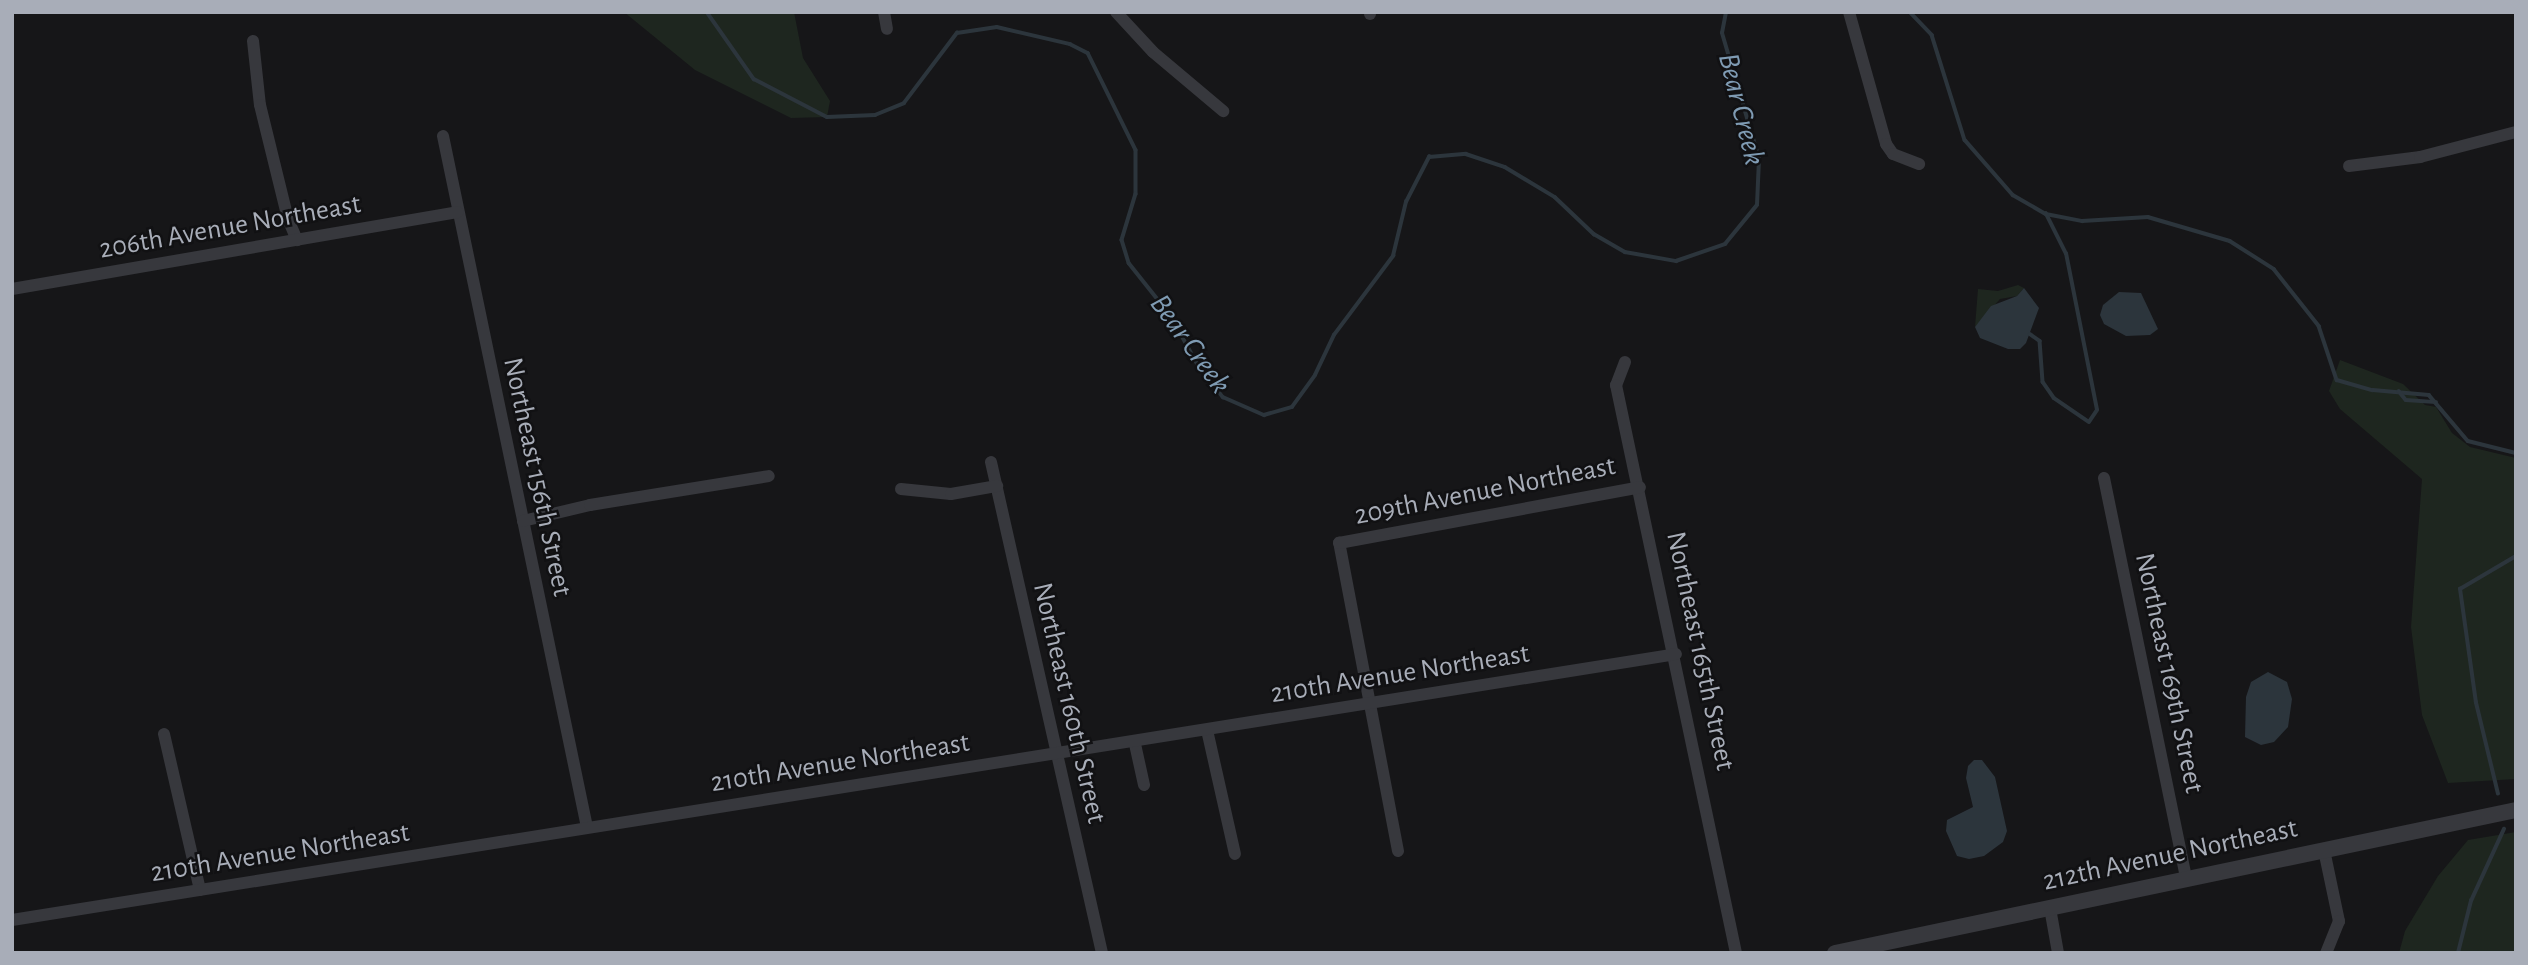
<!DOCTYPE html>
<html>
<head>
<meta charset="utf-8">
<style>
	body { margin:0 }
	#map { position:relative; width:2528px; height:965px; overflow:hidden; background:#161618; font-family:"Alegreya Sans",sans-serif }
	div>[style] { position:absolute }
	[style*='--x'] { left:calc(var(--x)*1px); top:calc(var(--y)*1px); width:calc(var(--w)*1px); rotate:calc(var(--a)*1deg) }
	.green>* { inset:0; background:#1e261f }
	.water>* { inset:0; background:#2c353c }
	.stream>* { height:3.5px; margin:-1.75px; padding:0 1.75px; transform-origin:1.75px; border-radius:1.75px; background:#2c353c }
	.minor>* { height:12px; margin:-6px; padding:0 6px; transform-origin:6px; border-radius:6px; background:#37383d }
	.tertiary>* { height:16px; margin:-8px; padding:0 8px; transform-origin:8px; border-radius:8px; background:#37383d }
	span { translate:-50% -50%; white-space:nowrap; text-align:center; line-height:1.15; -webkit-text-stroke:5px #111113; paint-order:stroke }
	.street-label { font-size:28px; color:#a8adb8 }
	.water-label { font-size:30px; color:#7f9bb3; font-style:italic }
	.frame { position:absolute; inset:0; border:14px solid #a8adb8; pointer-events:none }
</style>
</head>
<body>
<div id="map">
	<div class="green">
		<div style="clip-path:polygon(624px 12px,794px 12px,803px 58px,830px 101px,827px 117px,791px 118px,695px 70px)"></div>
		<div style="clip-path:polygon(2018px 285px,2024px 288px,2017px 296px,2000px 299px,1975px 327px,1978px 289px,1998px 291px)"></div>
		<div style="clip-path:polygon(2340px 360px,2403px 384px,2425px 405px,2436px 407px,2452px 433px,2470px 447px,2516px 458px,2516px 779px,2448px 783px,2422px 715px,2411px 627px,2422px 479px,2340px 409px,2329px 391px)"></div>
		<div style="clip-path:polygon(2516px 832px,2516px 953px,2399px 953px,2405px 931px,2438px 876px,2468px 840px)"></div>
	</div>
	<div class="water">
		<div style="clip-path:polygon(2024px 288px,2039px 308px,2026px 343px,2020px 349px,2008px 349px,1980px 338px,1975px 327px,1991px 306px,2017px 296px)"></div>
		<div style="clip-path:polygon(2119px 292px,2141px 293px,2158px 329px,2150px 335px,2126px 336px,2104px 324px,2100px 315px,2103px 305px)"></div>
		<div style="clip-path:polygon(2268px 672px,2287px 682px,2292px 699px,2288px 727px,2274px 742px,2261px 745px,2245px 737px,2246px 697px,2251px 682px)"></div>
		<div style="clip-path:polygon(1974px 760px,1982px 760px,1995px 777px,2007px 831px,2003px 842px,1984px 856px,1969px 859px,1957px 856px,1946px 831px,1947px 820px,1973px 807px,1966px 778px,1968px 766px)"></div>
	</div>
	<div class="stream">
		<div style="--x:707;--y:12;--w:82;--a:55"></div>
		<div style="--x:754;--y:79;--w:82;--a:27.5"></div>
		<div style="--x:827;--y:117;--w:48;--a:-2.4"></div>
		<div style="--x:875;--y:115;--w:31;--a:-22"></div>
		<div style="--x:904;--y:103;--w:88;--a:-52.9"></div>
		<div style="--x:957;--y:33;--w:40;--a:-8.5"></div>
		<div style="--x:997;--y:27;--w:75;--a:13.1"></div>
		<div style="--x:1070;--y:44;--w:20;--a:27"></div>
		<div style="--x:1088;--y:53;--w:108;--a:63.7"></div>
		<div style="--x:1136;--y:150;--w:44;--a:90"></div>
		<div style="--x:1136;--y:194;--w:48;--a:106.9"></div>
		<div style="--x:1122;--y:240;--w:24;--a:73"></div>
		<div style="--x:1129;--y:263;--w:68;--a:51.6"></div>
		<div style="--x:1171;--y:316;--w:56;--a:61.1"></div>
		<div style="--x:1198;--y:365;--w:41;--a:52"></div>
		<div style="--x:1223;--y:397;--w:45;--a:23.7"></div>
		<div style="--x:1264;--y:415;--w:29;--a:-16"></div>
		<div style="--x:1292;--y:407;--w:39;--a:-54"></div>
		<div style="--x:1315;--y:375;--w:44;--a:-64.6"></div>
		<div style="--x:1334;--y:335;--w:99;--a:-53.2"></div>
		<div style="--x:1393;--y:256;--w:56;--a:-76.5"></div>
		<div style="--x:1406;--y:202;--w:51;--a:-62.9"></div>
		<div style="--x:1429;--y:157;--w:37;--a:-5"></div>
		<div style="--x:1466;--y:154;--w:41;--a:18.4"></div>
		<div style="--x:1505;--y:167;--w:58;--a:31"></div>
		<div style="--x:1555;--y:197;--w:54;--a:43.5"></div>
		<div style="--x:1594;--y:234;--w:36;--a:30"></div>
		<div style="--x:1625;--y:252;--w:52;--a:10"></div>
		<div style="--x:1676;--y:261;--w:52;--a:-19.1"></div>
		<div style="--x:1725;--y:244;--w:50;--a:-50.6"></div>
		<div style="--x:1757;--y:205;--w:46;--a:-87.5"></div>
		<div style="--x:1759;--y:159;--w:131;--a:-106.4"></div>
		<div style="--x:1722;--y:33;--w:21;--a:-79"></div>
		<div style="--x:1910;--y:12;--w:32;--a:46"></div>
		<div style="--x:1932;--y:35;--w:110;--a:72.6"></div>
		<div style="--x:1965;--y:140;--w:73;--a:48.9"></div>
		<div style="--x:2013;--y:195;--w:38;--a:30"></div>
		<div style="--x:2046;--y:214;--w:37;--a:11"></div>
		<div style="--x:2082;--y:221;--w:66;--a:-3.5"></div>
		<div style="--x:2148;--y:217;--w:85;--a:16.3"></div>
		<div style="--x:2230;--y:241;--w:52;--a:32.5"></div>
		<div style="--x:2274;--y:269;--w:73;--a:51.7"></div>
		<div style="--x:2319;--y:326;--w:57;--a:71.6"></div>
		<div style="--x:2337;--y:380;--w:37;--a:16"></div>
		<div style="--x:2373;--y:390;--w:56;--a:5.1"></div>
		<div style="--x:2429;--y:395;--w:60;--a:49.7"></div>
		<div style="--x:2468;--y:441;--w:49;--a:14"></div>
		<div style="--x:2030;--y:334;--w:12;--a:35"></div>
		<div style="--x:2040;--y:341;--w:41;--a:85.8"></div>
		<div style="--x:2043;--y:382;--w:19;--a:55"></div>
		<div style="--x:2054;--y:398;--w:42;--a:34.4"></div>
		<div style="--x:2089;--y:422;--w:14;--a:-56"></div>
		<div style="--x:2097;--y:410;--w:159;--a:-101.2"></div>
		<div style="--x:2066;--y:254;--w:45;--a:-116.6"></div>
		<div style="--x:2399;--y:391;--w:11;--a:52"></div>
		<div style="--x:2406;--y:400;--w:30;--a:4"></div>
		<div style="--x:2498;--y:794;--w:94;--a:-103.6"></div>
		<div style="--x:2476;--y:703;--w:115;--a:-98"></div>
		<div style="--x:2460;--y:589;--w:65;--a:-30.5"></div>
		<div style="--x:2458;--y:953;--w:54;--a:-76"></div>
		<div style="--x:2471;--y:901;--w:79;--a:-65.4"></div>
	</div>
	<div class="minor">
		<div style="--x:884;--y:12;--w:17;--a:80"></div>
		<div style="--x:1116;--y:12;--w:54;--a:47.2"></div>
		<div style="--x:1153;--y:52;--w:92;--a:40.1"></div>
		<div style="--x:1370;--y:12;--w:2;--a:90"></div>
		<div style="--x:1849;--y:12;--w:137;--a:74.3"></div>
		<div style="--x:1886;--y:144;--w:12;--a:55"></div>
		<div style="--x:1893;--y:154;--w:28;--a:21"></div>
		<div style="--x:253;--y:41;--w:64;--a:83.8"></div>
		<div style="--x:260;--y:105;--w:117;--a:76.2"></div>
		<div style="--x:288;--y:219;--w:23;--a:67"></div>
		<div style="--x:443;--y:136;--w:706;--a:78.23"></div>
		<div style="--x:2349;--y:166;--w:72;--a:-7.2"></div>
		<div style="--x:2420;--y:157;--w:99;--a:-14.6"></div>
		<div style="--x:12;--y:289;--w:452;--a:-9.8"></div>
		<div style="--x:1625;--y:362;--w:25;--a:111"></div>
		<div style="--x:1616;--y:385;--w:581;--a:78.07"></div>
		<div style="--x:991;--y:462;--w:503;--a:77.26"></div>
		<div style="--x:2104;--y:478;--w:408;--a:78.4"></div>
		<div style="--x:901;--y:489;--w:50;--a:5.7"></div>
		<div style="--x:951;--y:494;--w:47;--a:-9.9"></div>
		<div style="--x:523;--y:521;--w:69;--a:-13.4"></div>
		<div style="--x:590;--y:505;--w:181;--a:-9.2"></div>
		<div style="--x:1207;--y:730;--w:127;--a:77.3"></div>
		<div style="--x:164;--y:734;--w:160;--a:77"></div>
		<div style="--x:1135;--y:744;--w:42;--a:77.6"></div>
		<div style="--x:2324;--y:850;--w:73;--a:78.1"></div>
		<div style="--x:2339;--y:921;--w:35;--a:112"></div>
		<div style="--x:1398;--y:851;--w:314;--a:-100.8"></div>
		<div style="--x:1339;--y:543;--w:306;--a:-10.5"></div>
		<div style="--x:2050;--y:908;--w:46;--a:79.9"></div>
		<div style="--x:12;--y:920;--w:1685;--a:-9.08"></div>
	</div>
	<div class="tertiary">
		<div style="--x:1835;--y:953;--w:696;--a:-11.86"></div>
	</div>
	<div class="street-label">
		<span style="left:230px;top:227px;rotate:-10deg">206th Avenue Northeast</span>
		<span style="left:537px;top:477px;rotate:78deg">Northeast 156th Street</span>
		<span style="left:1485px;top:491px;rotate:-11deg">209th Avenue Northeast</span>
		<span style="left:1700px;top:651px;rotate:78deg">Northeast 165th Street</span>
		<span style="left:2169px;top:673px;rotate:78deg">Northeast 169th Street</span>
		<span style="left:1400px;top:674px;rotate:-9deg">210th Avenue Northeast</span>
		<span style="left:1069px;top:703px;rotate:77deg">Northeast 160th Street</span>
		<span style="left:840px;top:763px;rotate:-9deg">210th Avenue Northeast</span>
		<span style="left:280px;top:853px;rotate:-9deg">210th Avenue Northeast</span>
		<span style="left:2170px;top:855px;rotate:-12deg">212th Avenue Northeast</span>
	</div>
	<div class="water-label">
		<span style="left:1741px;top:109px;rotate:76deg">Bear Creek</span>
		<span style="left:1190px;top:344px;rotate:54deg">Bear Creek</span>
	</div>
	<div class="frame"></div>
</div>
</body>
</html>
